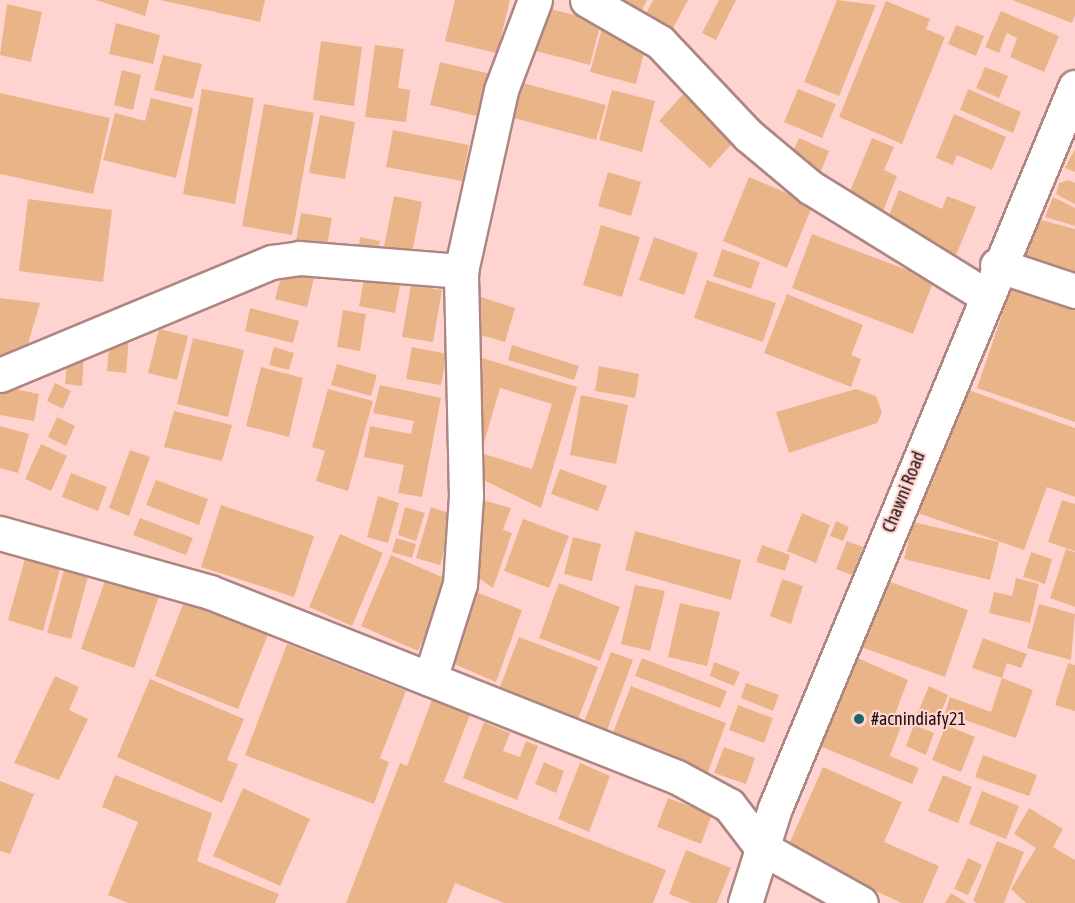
<!DOCTYPE html>
<html>
<head>
<meta charset="utf-8">
<style>
	body { margin:0 }
	#map { position:relative; width:1075px; height:903px; overflow:hidden; background:#ffd4d0; font-family:"Asap Condensed",sans-serif }
	div>[style] { position:absolute }
	[style*='--x'] { left:calc(var(--x)*1px); top:calc(var(--y)*1px); width:calc(var(--w)*1px); rotate:calc(var(--a)*1deg) }
	.building>* { inset:0; background:#eab489 }
	.roads { filter:drop-shadow(2px 0 #ad8682) drop-shadow(-2px 0 #ad8682) drop-shadow(0 2px #ad8682) drop-shadow(0 -2px #ad8682) }
	.minor>* { height:33px; margin:-16.5px; padding:0 16.5px; transform-origin:16.5px; border-radius:16.5px; background:#fff }
	.tertiary>* { height:33px; margin:-16.5px; padding:0 16.5px; transform-origin:16.5px; border-radius:16.5px; background:#fff }
	.dots>* { width:16px; height:16px; translate:-50% -50%; box-sizing:border-box; border:3px solid #ffd4d0; border-radius:50% }
	span { translate:-50% -50%; white-space:nowrap; text-align:center; line-height:1.15; -webkit-text-stroke:4.5px #ffd4d0; paint-order:stroke }
	.street-label { font-size:18px; color:#1e100e }
	.poi-label { font-size:18px; color:#1e100e }
	.left { translate:0 -50%; text-align:left }
</style>
</head>
<body>
<div id="map">
	<div class="building">
		<div style="clip-path:polygon(96px 0,149px 0,145px 16px)"></div>
		<div style="clip-path:polygon(160px 0,265px 0,260px 22px)"></div>
		<div style="clip-path:polygon(455px 0,510px 0,497px 53px,445px 41px)"></div>
		<div style="clip-path:polygon(595px 0,647px 0,636px 22px)"></div>
		<div style="clip-path:polygon(653px 0,688px 0,670px 34px,643px 20px)"></div>
		<div style="clip-path:polygon(719px 0,736px 0,716px 40px,702px 33px)"></div>
		<div style="clip-path:polygon(837px 0,876px 5px,839px 96px,804px 82px)"></div>
		<div style="clip-path:polygon(1012px 0,1075px 0,1075px 15px,1072px 23px)"></div>
		<div style="clip-path:polygon(886px 1px,930px 19px,926px 29px,945px 37px,902px 144px,839px 117px)"></div>
		<div style="clip-path:polygon(7px 4px,42px 12px,31px 62px,0 55px)"></div>
		<div style="clip-path:polygon(539px 6px,601px 22px,590px 65px,528px 49px)"></div>
		<div style="clip-path:polygon(1001px 11px,1059px 36px,1044px 72px,1010px 57px,1017px 38px,1007px 33px,999px 53px,985px 47px)"></div>
		<div style="clip-path:polygon(116px 23px,160px 35px,153px 64px,109px 54px)"></div>
		<div style="clip-path:polygon(603px 25px,648px 37px,636px 84px,590px 72px)"></div>
		<div style="clip-path:polygon(956px 25px,984px 36px,976px 56px,948px 44px)"></div>
		<div style="clip-path:polygon(321px 41px,362px 47px,354px 106px,313px 100px)"></div>
		<div style="clip-path:polygon(375px 45px,404px 49px,398px 88px,410px 90px,406px 122px,365px 117px)"></div>
		<div style="clip-path:polygon(163px 55px,202px 64px,193px 99px,154px 90px)"></div>
		<div style="clip-path:polygon(440px 62px,491px 74px,481px 117px,430px 105px)"></div>
		<div style="clip-path:polygon(985px 67px,1008px 76px,999px 98px,976px 88px)"></div>
		<div style="clip-path:polygon(122px 70px,141px 75px,133px 110px,114px 105px)"></div>
		<div style="clip-path:polygon(511px 80px,606px 105px,596px 140px,502px 115px)"></div>
		<div style="clip-path:polygon(202px 89px,254px 98px,235px 204px,183px 194px)"></div>
		<div style="clip-path:polygon(798px 89px,836px 104px,822px 138px,784px 122px)"></div>
		<div style="clip-path:polygon(968px 89px,1021px 112px,1013px 133px,960px 110px)"></div>
		<div style="clip-path:polygon(612px 90px,655px 101px,642px 152px,599px 140px)"></div>
		<div style="clip-path:polygon(686px 91px,738px 137px,710px 168px,659px 121px)"></div>
		<div style="clip-path:polygon(0 93px,110px 118px,93px 194px,0 174px)"></div>
		<div style="clip-path:polygon(151px 98px,193px 108px,176px 178px,103px 160px,115px 113px,145px 121px)"></div>
		<div style="clip-path:polygon(264px 104px,314px 113px,292px 235px,242px 226px)"></div>
		<div style="clip-path:polygon(954px 114px,1006px 137px,992px 170px,957px 155px,953px 165px,936px 158px)"></div>
		<div style="clip-path:polygon(320px 115px,355px 122px,345px 179px,309px 173px)"></div>
		<div style="clip-path:polygon(393px 130px,469px 145px,462px 181px,386px 167px)"></div>
		<div style="clip-path:polygon(799px 138px,829px 151px,820px 174px,789px 161px)"></div>
		<div style="clip-path:polygon(872px 138px,894px 147px,884px 170px,897px 176px,883px 211px,848px 196px)"></div>
		<div style="clip-path:polygon(1075px 149px,1075px 172px,1065px 168px)"></div>
		<div style="clip-path:polygon(608px 172px,641px 182px,631px 216px,598px 206px)"></div>
		<div style="clip-path:polygon(749px 177px,813px 204px,787px 268px,723px 241px)"></div>
		<div style="clip-path:polygon(1069px 180px,1075px 183px,1075px 204px,1056px 194px,1059px 183px)"></div>
		<div style="clip-path:polygon(899px 190px,942px 209px,947px 196px,976px 207px,956px 255px,885px 225px)"></div>
		<div style="clip-path:polygon(394px 196px,422px 202px,410px 263px,382px 257px)"></div>
		<div style="clip-path:polygon(1053px 197px,1075px 208px,1075px 226px,1045px 217px)"></div>
		<div style="clip-path:polygon(28px 199px,112px 210px,103px 282px,19px 271px)"></div>
		<div style="clip-path:polygon(301px 213px,332px 218px,326px 251px,295px 246px)"></div>
		<div style="clip-path:polygon(1041px 220px,1075px 229px,1075px 272px,1056px 278px,1020px 262px)"></div>
		<div style="clip-path:polygon(601px 225px,640px 237px,622px 297px,583px 285px)"></div>
		<div style="clip-path:polygon(812px 234px,934px 280px,913px 334px,792px 288px)"></div>
		<div style="clip-path:polygon(360px 237px,380px 241px,375px 264px,357px 260px)"></div>
		<div style="clip-path:polygon(654px 237px,698px 253px,684px 295px,639px 280px)"></div>
		<div style="clip-path:polygon(722px 249px,760px 262px,751px 289px,713px 276px)"></div>
		<div style="clip-path:polygon(284px 266px,315px 274px,307px 307px,275px 299px)"></div>
		<div style="clip-path:polygon(366px 268px,402px 275px,395px 313px,359px 306px)"></div>
		<div style="clip-path:polygon(1015px 277px,1075px 297px,1075px 422px,977px 388px)"></div>
		<div style="clip-path:polygon(707px 280px,776px 303px,763px 342px,694px 318px)"></div>
		<div style="clip-path:polygon(411px 285px,442px 290px,433px 342px,402px 337px)"></div>
		<div style="clip-path:polygon(787px 294px,863px 325px,851px 355px,861px 359px,851px 387px,764px 353px)"></div>
		<div style="clip-path:polygon(478px 296px,515px 308px,505px 342px,467px 331px)"></div>
		<div style="clip-path:polygon(0 298px,40px 303px,24px 357px,0 355px)"></div>
		<div style="clip-path:polygon(250px 308px,299px 321px,293px 343px,245px 331px)"></div>
		<div style="clip-path:polygon(343px 310px,366px 314px,360px 351px,337px 347px)"></div>
		<div style="clip-path:polygon(159px 329px,188px 336px,177px 380px,148px 373px)"></div>
		<div style="clip-path:polygon(110px 336px,129px 337px,126px 373px,107px 371px)"></div>
		<div style="clip-path:polygon(193px 338px,244px 350px,228px 417px,177px 404px)"></div>
		<div style="clip-path:polygon(512px 345px,579px 366px,574px 380px,508px 360px)"></div>
		<div style="clip-path:polygon(274px 347px,294px 353px,289px 370px,269px 365px)"></div>
		<div style="clip-path:polygon(412px 347px,447px 354px,441px 385px,406px 379px)"></div>
		<div style="clip-path:polygon(68px 352px,84px 353px,82px 386px,65px 384px)"></div>
		<div style="clip-path:polygon(evenodd,482px 358px,577px 387px,541px 508px,475px 476px,482px 358px,500px 388px,552px 404px,532px 469px,481px 453px,500px 388px)"></div>
		<div style="clip-path:polygon(337px 364px,377px 375px,371px 396px,331px 385px)"></div>
		<div style="clip-path:polygon(599px 366px,639px 374px,635px 398px,595px 391px)"></div>
		<div style="clip-path:polygon(261px 367px,303px 378px,289px 437px,246px 426px)"></div>
		<div style="clip-path:polygon(55px 383px,71px 391px,63px 409px,47px 401px)"></div>
		<div style="clip-path:polygon(380px 385px,441px 398px,422px 497px,398px 493px,404px 465px,364px 457px,370px 426px,411px 434px,414px 421px,373px 413px)"></div>
		<div style="clip-path:polygon(0 386px,39px 394px,34px 421px,0 415px)"></div>
		<div style="clip-path:polygon(963px 388px,1075px 428px,1075px 497px,1047px 487px,1024px 550px,918px 513px)"></div>
		<div style="clip-path:polygon(328px 389px,373px 401px,348px 491px,316px 481px,325px 451px,312px 447px)"></div>
		<div style="clip-path:polygon(856px 389px,876px 396px,882px 412px,877px 423px,789px 453px,776px 412px)"></div>
		<div style="clip-path:polygon(581px 395px,628px 405px,616px 464px,570px 455px)"></div>
		<div style="clip-path:polygon(174px 411px,232px 425px,222px 461px,164px 447px)"></div>
		<div style="clip-path:polygon(57px 417px,75px 426px,66px 446px,48px 437px)"></div>
		<div style="clip-path:polygon(0 426px,29px 434px,18px 473px,0 468px)"></div>
		<div style="clip-path:polygon(41px 444px,67px 456px,51px 491px,25px 479px)"></div>
		<div style="clip-path:polygon(130px 450px,150px 457px,129px 516px,109px 508px)"></div>
		<div style="clip-path:polygon(560px 469px,607px 486px,598px 511px,551px 494px)"></div>
		<div style="clip-path:polygon(71px 473px,107px 487px,98px 511px,62px 497px)"></div>
		<div style="clip-path:polygon(156px 480px,208px 499px,199px 525px,146px 505px)"></div>
		<div style="clip-path:polygon(378px 496px,399px 503px,388px 543px,367px 537px)"></div>
		<div style="clip-path:polygon(472px 497px,511px 508px,503px 530px,512px 533px,493px 588px,470px 572px)"></div>
		<div style="clip-path:polygon(1062px 500px,1075px 504px,1075px 551px,1048px 542px)"></div>
		<div style="clip-path:polygon(221px 505px,314px 536px,294px 597px,201px 567px)"></div>
		<div style="clip-path:polygon(405px 507px,425px 513px,416px 541px,398px 535px)"></div>
		<div style="clip-path:polygon(431px 507px,455px 515px,440px 565px,416px 558px)"></div>
		<div style="clip-path:polygon(802px 513px,830px 525px,816px 563px,787px 551px)"></div>
		<div style="clip-path:polygon(140px 518px,193px 538px,186px 555px,133px 535px)"></div>
		<div style="clip-path:polygon(523px 519px,569px 536px,549px 588px,504px 571px)"></div>
		<div style="clip-path:polygon(836px 521px,849px 527px,843px 541px,830px 536px)"></div>
		<div style="clip-path:polygon(913px 522px,999px 542px,990px 580px,904px 559px)"></div>
		<div style="clip-path:polygon(635px 531px,741px 560px,731px 600px,625px 570px)"></div>
		<div style="clip-path:polygon(340px 534px,383px 553px,352px 626px,309px 607px)"></div>
		<div style="clip-path:polygon(573px 537px,601px 544px,592px 581px,564px 574px)"></div>
		<div style="clip-path:polygon(396px 538px,416px 544px,412px 558px,392px 552px)"></div>
		<div style="clip-path:polygon(847px 541px,863px 547px,852px 575px,836px 569px)"></div>
		<div style="clip-path:polygon(762px 545px,790px 555px,785px 571px,756px 562px)"></div>
		<div style="clip-path:polygon(28px 548px,63px 558px,43px 631px,8px 620px)"></div>
		<div style="clip-path:polygon(1066px 549px,1075px 552px,1075px 607px,1050px 598px)"></div>
		<div style="clip-path:polygon(1031px 552px,1052px 559px,1045px 584px,1023px 577px)"></div>
		<div style="clip-path:polygon(391px 555px,449px 580px,418px 651px,361px 626px)"></div>
		<div style="clip-path:polygon(65px 566px,89px 573px,71px 639px,47px 633px)"></div>
		<div style="clip-path:polygon(109px 569px,162px 588px,134px 668px,81px 649px)"></div>
		<div style="clip-path:polygon(1016px 578px,1039px 584px,1030px 623px,989px 613px,994px 592px,1012px 596px)"></div>
		<div style="clip-path:polygon(782px 579px,803px 586px,791px 624px,770px 616px)"></div>
		<div style="clip-path:polygon(885px 580px,968px 610px,945px 677px,861px 647px)"></div>
		<div style="clip-path:polygon(559px 583px,620px 607px,600px 661px,539px 638px)"></div>
		<div style="clip-path:polygon(635px 585px,665px 591px,650px 651px,621px 644px)"></div>
		<div style="clip-path:polygon(471px 590px,522px 610px,496px 682px,445px 660px)"></div>
		<div style="clip-path:polygon(185px 599px,269px 632px,238px 709px,155px 676px)"></div>
		<div style="clip-path:polygon(680px 603px,720px 612px,707px 666px,668px 657px)"></div>
		<div style="clip-path:polygon(1039px 604px,1075px 614px,1071px 660px,1027px 648px)"></div>
		<div style="clip-path:polygon(519px 637px,598px 667px,577px 722px,498px 692px)"></div>
		<div style="clip-path:polygon(983px 638px,1027px 654px,1021px 668px,1007px 663px,1002px 678px,972px 668px)"></div>
		<div style="clip-path:polygon(287px 644px,406px 691px,380px 758px,389px 762px,374px 804px,245px 755px)"></div>
		<div style="clip-path:polygon(611px 652px,633px 660px,607px 730px,584px 722px)"></div>
		<div style="clip-path:polygon(846px 653px,908px 680px,894px 717px,903px 721px,890px 756px,919px 768px,912px 784px,810px 742px)"></div>
		<div style="clip-path:polygon(642px 658px,727px 691px,720px 708px,635px 676px)"></div>
		<div style="clip-path:polygon(714px 662px,740px 672px,734px 686px,710px 676px)"></div>
		<div style="clip-path:polygon(1068px 663px,1075px 665px,1075px 711px,1055px 705px)"></div>
		<div style="clip-path:polygon(55px 676px,79px 687px,69px 710px,88px 719px,59px 780px,14px 763px)"></div>
		<div style="clip-path:polygon(1002px 678px,1033px 690px,1016px 738px,945px 713px,950px 697px,991px 712px)"></div>
		<div style="clip-path:polygon(150px 679px,244px 719px,227px 760px,238px 764px,222px 803px,117px 757px)"></div>
		<div style="clip-path:polygon(746px 683px,779px 695px,773px 711px,741px 698px)"></div>
		<div style="clip-path:polygon(631px 686px,726px 723px,707px 775px,611px 738px)"></div>
		<div style="clip-path:polygon(929px 686px,948px 695px,935px 727px,915px 719px)"></div>
		<div style="clip-path:polygon(433px 697px,471px 712px,444px 782px,666px 870px,653px 903px,504px 903px,455px 883px,447px 903px,346px 903px,400px 763px,407px 766px)"></div>
		<div style="clip-path:polygon(738px 705px,773px 718px,764px 743px,729px 730px)"></div>
		<div style="clip-path:polygon(484px 722px,510px 733px,503px 751px,520px 757px,526px 741px,538px 746px,517px 800px,463px 778px)"></div>
		<div style="clip-path:polygon(914px 725px,934px 733px,926px 755px,906px 746px)"></div>
		<div style="clip-path:polygon(946px 725px,975px 737px,961px 772px,932px 760px)"></div>
		<div style="clip-path:polygon(724px 747px,755px 758px,746px 784px,714px 773px)"></div>
		<div style="clip-path:polygon(983px 755px,1037px 775px,1029px 796px,975px 777px)"></div>
		<div style="clip-path:polygon(544px 762px,564px 771px,556px 793px,535px 784px)"></div>
		<div style="clip-path:polygon(580px 763px,610px 776px,589px 832px,558px 819px)"></div>
		<div style="clip-path:polygon(823px 767px,902px 802px,884px 842px,939px 866px,923px 903px,902px 903px,786px 851px)"></div>
		<div style="clip-path:polygon(115px 775px,212px 813px,197px 861px,279px 894px,275px 903px,128px 903px,108px 895px,138px 822px,102px 807px)"></div>
		<div style="clip-path:polygon(943px 775px,972px 787px,958px 823px,928px 811px)"></div>
		<div style="clip-path:polygon(0 781px,34px 794px,10px 854px,0 851px)"></div>
		<div style="clip-path:polygon(243px 788px,310px 819px,280px 886px,213px 856px)"></div>
		<div style="clip-path:polygon(982px 791px,1019px 806px,1006px 839px,969px 824px)"></div>
		<div style="clip-path:polygon(668px 798px,712px 814px,701px 844px,657px 827px)"></div>
		<div style="clip-path:polygon(1029px 808px,1063px 829px,1053px 847px,1075px 860px,1075px 903px,1026px 903px,1011px 889px,1036px 848px,1014px 834px)"></div>
		<div style="clip-path:polygon(997px 841px,1024px 852px,1004px 903px,977px 903px,973px 901px)"></div>
		<div style="clip-path:polygon(686px 850px,731px 868px,717px 903px,692px 903px,669px 894px)"></div>
		<div style="clip-path:polygon(968px 858px,982px 865px,968px 895px,954px 889px)"></div>
		<div style="clip-path:polygon(951px 893px,967px 903px,945px 903px)"></div>
	</div>
	<div class="roads">
		<div class="minor">
			<div style="--x:587;--y:0;--w:84;--a:29.9"></div>
			<div style="--x:660;--y:42;--w:129;--a:46.6"></div>
			<div style="--x:749;--y:136;--w:80;--a:39.9"></div>
			<div style="--x:810;--y:187;--w:206;--a:31.7"></div>
			<div style="--x:997;--y:265;--w:82;--a:18.4"></div>
			<div style="--x:0;--y:375;--w:295;--a:-22.6"></div>
			<div style="--x:272;--y:262;--w:27;--a:-8"></div>
			<div style="--x:299;--y:258;--w:163;--a:4.6"></div>
			<div style="--x:0;--y:533;--w:218;--a:15.7"></div>
			<div style="--x:210;--y:592;--w:502;--a:21.61"></div>
			<div style="--x:677;--y:777;--w:59;--a:28.3"></div>
			<div style="--x:729;--y:805;--w:54;--a:52.5"></div>
			<div style="--x:762;--y:848;--w:113;--a:29.1"></div>
			<div style="--x:430;--y:679;--w:100;--a:-72.5"></div>
			<div style="--x:460;--y:584;--w:88;--a:-86.1"></div>
			<div style="--x:466;--y:496;--w:225;--a:-91.3"></div>
			<div style="--x:461;--y:271;--w:185;--a:-77.5"></div>
			<div style="--x:501;--y:90;--w:96;--a:-69.3"></div>
		</div>
		<div class="tertiary">
			<div style="--x:745;--y:903;--w:100;--a:-72.5"></div>
			<div style="--x:775;--y:808;--w:781;--a:-67.41"></div>
		</div>
	</div>
	<div class="dots">
		<div style="left:859px;top:719px;background:#186666"></div>
	</div>
	<div class="street-label">
		<span style="left:904px;top:492px;rotate:-68deg">Chawni Road</span>
	</div>
	<div class="poi-label">
		<span class="left" style="left:871px;top:719px">#acnindiafy21</span>
	</div>
</div>
</body>
</html>
